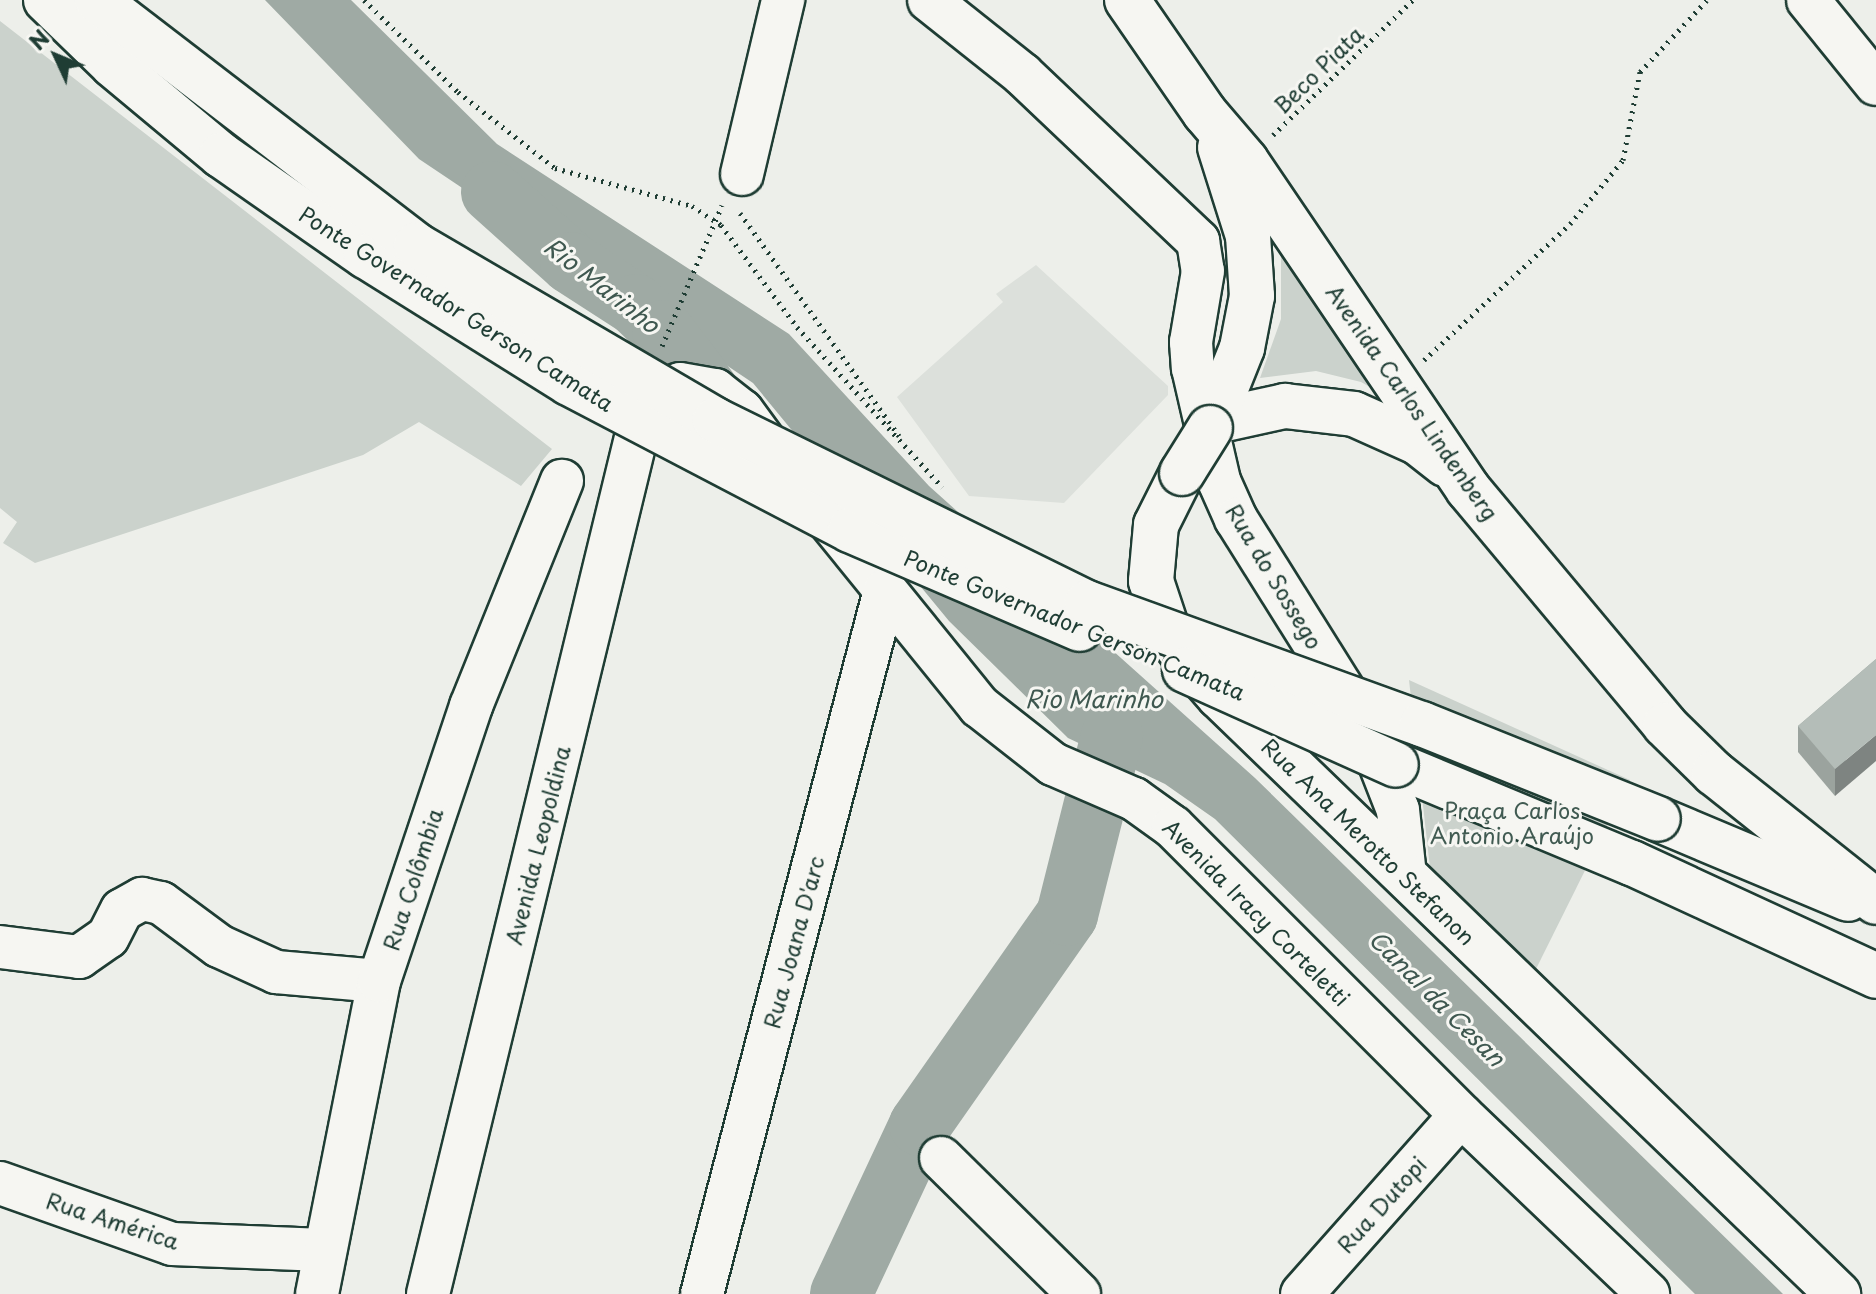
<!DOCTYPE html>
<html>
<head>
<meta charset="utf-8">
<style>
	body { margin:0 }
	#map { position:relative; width:1876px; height:1294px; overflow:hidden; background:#edefea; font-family:"Playpen Sans",sans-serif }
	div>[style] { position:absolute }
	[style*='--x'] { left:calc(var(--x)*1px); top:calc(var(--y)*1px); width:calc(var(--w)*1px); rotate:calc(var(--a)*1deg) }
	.built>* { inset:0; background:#dce0db }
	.green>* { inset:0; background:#cbd2cc }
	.water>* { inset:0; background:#9faaa4 }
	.river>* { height:62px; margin:-31px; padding:0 31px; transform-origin:31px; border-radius:31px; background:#9faaa4 }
	.path>* { height:5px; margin-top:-2.5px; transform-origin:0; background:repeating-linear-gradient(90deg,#1f3d34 0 2px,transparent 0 8px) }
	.roads { filter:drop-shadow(2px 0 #1f3d34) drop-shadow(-2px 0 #1f3d34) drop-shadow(0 2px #1f3d34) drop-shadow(0 -2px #1f3d34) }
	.minor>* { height:42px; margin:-21px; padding:0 21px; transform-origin:21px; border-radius:21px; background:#f6f6f2 }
	.major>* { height:44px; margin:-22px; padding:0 22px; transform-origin:22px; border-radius:22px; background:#f6f6f2 }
	.bridges { filter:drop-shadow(2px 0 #1f3d34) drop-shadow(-2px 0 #1f3d34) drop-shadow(0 2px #1f3d34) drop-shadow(0 -2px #1f3d34) }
	.major-bridge>* { height:44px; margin:-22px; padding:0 22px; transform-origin:22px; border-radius:22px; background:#f6f6f2 }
	.wall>* { inset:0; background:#9ba39e }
	.shaded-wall>* { inset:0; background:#7e8481 }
	.building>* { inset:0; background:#b4bdb8 }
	span { translate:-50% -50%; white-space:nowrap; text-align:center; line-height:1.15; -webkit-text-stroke:6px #f6f6f2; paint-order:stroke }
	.street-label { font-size:22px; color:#1f3d34 }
	.park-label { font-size:22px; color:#415b52 }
	.water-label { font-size:24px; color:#3f5850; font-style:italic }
	.north { position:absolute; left:16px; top:16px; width:80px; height:80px; -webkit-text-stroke:6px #f6f6f2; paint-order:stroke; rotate:314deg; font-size:22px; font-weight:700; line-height:32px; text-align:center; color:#1f3d34 }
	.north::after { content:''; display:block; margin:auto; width:28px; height:36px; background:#1f3d34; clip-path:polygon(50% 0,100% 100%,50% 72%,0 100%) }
</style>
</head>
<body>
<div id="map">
	<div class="built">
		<div style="clip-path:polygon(1036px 265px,1168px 386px,1168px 395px,1064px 503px,969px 496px,897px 397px,1003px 302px,996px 294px)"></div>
	</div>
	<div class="green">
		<div style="clip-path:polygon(0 21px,552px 449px,521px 486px,419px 422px,363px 455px,35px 563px,3px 543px,17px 522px,0 508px)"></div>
		<div style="clip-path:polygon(1281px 248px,1382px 394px,1361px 382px,1316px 371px,1260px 378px,1281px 319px)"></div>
		<div style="clip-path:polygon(1409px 680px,1630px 780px,1535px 971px,1430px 868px)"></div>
	</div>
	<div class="water">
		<div style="clip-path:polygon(265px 0,351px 0,497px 144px,789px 334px,929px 486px,1255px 778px,1783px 1294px,1695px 1294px,1215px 819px,1165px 784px,1068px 738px,949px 621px,753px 383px,419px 159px)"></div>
	</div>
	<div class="river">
		<div style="--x:492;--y:192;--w:106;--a:41.9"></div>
		<div style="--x:571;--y:263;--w:77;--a:32.9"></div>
		<div style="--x:636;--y:305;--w:37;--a:44"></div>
		<div style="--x:663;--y:331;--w:129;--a:53.2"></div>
		<div style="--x:841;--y:1294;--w:187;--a:-64.9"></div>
		<div style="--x:920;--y:1125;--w:256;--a:-55"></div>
		<div style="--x:1067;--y:915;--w:185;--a:-75.9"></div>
	</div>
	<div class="path">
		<div style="--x:364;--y:0;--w:132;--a:44.4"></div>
		<div style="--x:458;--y:92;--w:123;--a:38.1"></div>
		<div style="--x:555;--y:168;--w:142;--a:15.5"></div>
		<div style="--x:692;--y:206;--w:35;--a:33"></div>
		<div style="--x:721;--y:225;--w:127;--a:53.3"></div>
		<div style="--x:797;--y:327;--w:216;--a:47.8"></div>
		<div style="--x:1273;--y:135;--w:194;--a:-44"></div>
		<div style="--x:740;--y:213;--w:274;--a:54.5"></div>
		<div style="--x:662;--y:346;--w:153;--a:-66.9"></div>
		<div style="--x:1424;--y:360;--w:200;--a:-43"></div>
		<div style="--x:1570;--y:224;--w:83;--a:-50.4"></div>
		<div style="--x:1623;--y:160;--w:90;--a:-79.1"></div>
		<div style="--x:1640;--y:72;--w:98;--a:-47.1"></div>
	</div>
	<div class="roads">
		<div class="minor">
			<div style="--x:929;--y:0;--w:119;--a:38.5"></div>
			<div style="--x:1022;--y:74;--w:243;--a:43.5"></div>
			<div style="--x:1198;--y:241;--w:30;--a:81"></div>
			<div style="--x:1203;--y:271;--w:72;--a:99.6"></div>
			<div style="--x:1191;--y:342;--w:26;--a:86"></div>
			<div style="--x:1193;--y:368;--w:116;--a:77"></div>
			<div style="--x:1219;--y:481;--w:42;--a:65.9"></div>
			<div style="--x:1236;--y:519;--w:241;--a:57.9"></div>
			<div style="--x:1364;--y:723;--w:93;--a:68.7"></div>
			<div style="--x:1398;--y:810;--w:66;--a:83.9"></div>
			<div style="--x:1808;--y:0;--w:108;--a:51"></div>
			<div style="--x:742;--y:174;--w:179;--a:-76.7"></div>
			<div style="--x:822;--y:512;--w:250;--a:51"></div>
			<div style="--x:979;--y:706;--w:94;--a:38.1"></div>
			<div style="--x:1053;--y:764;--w:88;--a:23.4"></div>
			<div style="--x:1134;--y:799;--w:48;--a:35.7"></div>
			<div style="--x:1173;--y:827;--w:407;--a:45"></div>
			<div style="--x:1461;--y:1115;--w:259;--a:43.7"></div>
			<div style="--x:0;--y:947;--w:80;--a:7.2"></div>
			<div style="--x:79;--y:957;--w:35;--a:-35"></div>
			<div style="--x:108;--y:937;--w:30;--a:-63"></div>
			<div style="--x:122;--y:910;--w:23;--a:-29"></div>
			<div style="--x:142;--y:899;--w:19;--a:12"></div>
			<div style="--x:161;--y:903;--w:72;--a:36.6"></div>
			<div style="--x:219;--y:946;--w:63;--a:24.5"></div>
			<div style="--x:276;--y:972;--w:103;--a:5"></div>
			<div style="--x:941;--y:1158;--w:194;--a:44.6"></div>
			<div style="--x:0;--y:1183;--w:182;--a:19.5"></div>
			<div style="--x:172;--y:1244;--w:152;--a:2.3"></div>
			<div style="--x:317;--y:1294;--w:319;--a:-78.8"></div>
			<div style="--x:379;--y:981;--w:290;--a:-71.5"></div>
			<div style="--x:471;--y:706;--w:243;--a:-68"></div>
			<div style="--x:428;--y:1294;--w:924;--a:-76.35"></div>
			<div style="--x:646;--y:396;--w:36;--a:-19"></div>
			<div style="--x:680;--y:384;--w:36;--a:10"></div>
			<div style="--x:715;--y:390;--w:34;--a:38"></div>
			<div style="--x:742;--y:411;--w:51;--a:53.8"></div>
			<div style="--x:702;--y:1294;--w:727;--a:-75.43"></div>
			<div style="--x:1302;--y:1294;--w:239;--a:-48.4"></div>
		</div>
		<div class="major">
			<div style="--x:1127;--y:0;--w:137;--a:55.4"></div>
			<div style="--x:1205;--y:113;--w:63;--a:49.5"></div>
			<div style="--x:1246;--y:161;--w:396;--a:55.9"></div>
			<div style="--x:1468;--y:489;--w:307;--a:50.1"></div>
			<div style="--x:1665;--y:725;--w:69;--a:44.4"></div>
			<div style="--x:1714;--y:773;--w:207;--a:38.5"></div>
			<div style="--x:1216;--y:421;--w:71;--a:-12.3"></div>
			<div style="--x:1285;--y:406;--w:69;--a:6.6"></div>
			<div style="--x:1354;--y:414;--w:69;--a:24"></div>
			<div style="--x:1417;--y:442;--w:36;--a:38"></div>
			<div style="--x:1210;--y:428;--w:86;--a:-68.2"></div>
			<div style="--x:1242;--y:348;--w:53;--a:-79.1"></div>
			<div style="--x:1252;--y:296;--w:60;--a:-93.8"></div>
			<div style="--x:1248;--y:236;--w:93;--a:-107.5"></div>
			<div style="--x:1182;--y:473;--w:58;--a:116.6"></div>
			<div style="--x:1156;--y:525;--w:56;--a:95.1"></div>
			<div style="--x:1151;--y:581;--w:57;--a:71.6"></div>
			<div style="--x:1169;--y:635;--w:27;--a:54"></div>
			<div style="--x:1185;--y:657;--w:52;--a:48.9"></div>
			<div style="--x:1219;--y:696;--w:861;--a:44.01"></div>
			<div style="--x:1396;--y:765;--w:256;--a:22.6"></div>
			<div style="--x:1632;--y:863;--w:269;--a:24.8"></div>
			<div style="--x:1658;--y:819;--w:206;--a:22.8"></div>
		</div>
	</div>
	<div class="bridges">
		<div class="major-bridge">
			<div style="--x:46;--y:0;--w:93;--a:44.1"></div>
			<div style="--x:113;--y:65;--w:141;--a:39.8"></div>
			<div style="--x:221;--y:155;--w:177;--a:34.9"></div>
			<div style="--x:366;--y:256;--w:239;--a:32"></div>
			<div style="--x:569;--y:383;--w:317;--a:27.6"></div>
			<div style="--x:850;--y:530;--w:250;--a:23.3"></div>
			<div style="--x:97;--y:0;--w:402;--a:37.5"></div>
			<div style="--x:416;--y:245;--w:346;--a:30.3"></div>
			<div style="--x:715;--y:420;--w:415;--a:26.2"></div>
			<div style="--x:1087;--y:603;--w:356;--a:19.9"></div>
			<div style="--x:1422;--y:724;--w:254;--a:21.9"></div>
			<div style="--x:1182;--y:473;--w:53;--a:-58.1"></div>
			<div style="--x:1185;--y:670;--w:231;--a:24.2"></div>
		</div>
	</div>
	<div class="wall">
		<div style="clip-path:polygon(1876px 659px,1835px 796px,1798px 752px,1798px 726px)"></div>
	</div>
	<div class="shaded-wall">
		<div style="clip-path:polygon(1876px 735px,1876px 761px,1835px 796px,1835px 769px)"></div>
	</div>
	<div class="building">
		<div style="clip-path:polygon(1876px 659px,1876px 735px,1835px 769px,1798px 726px)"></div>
	</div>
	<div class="street-label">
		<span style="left:1318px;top:69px;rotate:-44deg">Beco Piata</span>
		<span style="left:457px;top:308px;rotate:32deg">Ponte Governador Gerson Camata</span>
		<span style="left:1413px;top:402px;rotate:55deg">Avenida Carlos Lindenberg</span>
		<span style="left:1275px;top:576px;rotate:59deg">Rua do Sossego</span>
		<span style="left:1075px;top:624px;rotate:22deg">Ponte Governador Gerson Camata</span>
		<span style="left:1369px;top:841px;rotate:44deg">Rua Ana Merotto Stefanon</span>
		<span style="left:537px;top:845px;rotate:-76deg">Avenida Leopoldina</span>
		<span style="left:412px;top:879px;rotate:-72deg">Rua Colômbia</span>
		<span style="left:1257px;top:912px;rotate:45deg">Avenida Iracy Corteletti</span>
		<span style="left:793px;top:942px;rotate:-75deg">Rua Joana D'arc</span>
		<span style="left:1381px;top:1204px;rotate:-48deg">Rua Dutopi</span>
		<span style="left:113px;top:1220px;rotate:18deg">Rua América</span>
	</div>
	<div class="park-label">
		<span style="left:1512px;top:822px">Praça Carlos<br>Antonio Araújo</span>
	</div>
	<div class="water-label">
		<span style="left:602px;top:285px;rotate:38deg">Rio Marinho</span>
		<span style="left:1094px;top:699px">Rio Marinho</span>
		<span style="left:1437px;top:998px;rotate:45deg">Canal da Cesan</span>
	</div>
	<div class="north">N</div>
</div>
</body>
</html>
